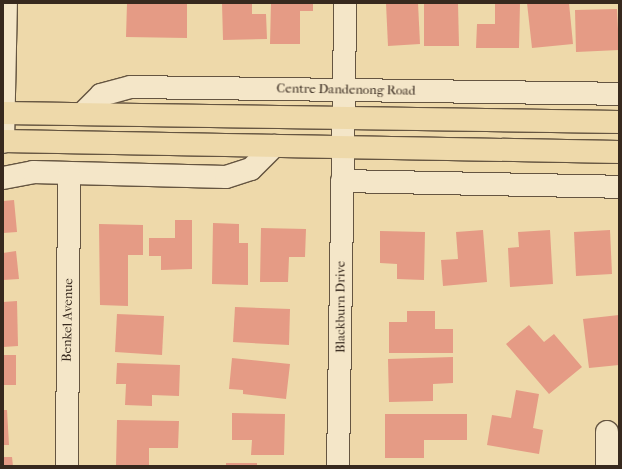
<!DOCTYPE html>
<html>
<head>
<meta charset="utf-8">
<style>
	body { margin:0 }
	#map { position:relative; width:622px; height:469px; overflow:hidden; background:#eed9aa; font-family:"IM FELL French Canon",serif }
	div>[style] { position:absolute }
	[style*='--x'] { left:calc(var(--x)*1px); top:calc(var(--y)*1px); width:calc(var(--w)*1px); rotate:calc(var(--a)*1deg) }
	.building>* { inset:0; background:#e59b85 }
	.roads { filter:drop-shadow(1px 0 #655541) drop-shadow(-1px 0 #655541) drop-shadow(0 1px #655541) drop-shadow(0 -1px #655541) }
	.street>* { height:22px; margin:-11px; padding:0 11px; transform-origin:11px; border-radius:11px; background:#f4e6c8 }
	.primary>* { height:22px; margin:-11px; padding:0 11px; transform-origin:11px; border-radius:11px; background:#eed9aa }
	span { translate:-50% -50%; white-space:nowrap; text-align:center; line-height:1.15; -webkit-text-stroke:3.5px #f4e6c8; paint-order:stroke }
	.street-label { font-size:13px; color:#37291e }
	.frame { position:absolute; inset:0; border:4px solid #37291e; pointer-events:none }
</style>
</head>
<body>
<div id="map">
	<div class="building">
		<div style="clip-path:polygon(127px 3px,187px 3px,187px 38px,126px 37px)"></div>
		<div style="clip-path:polygon(222px 3px,252px 3px,252px 14px,266px 14px,267px 39px,223px 40px)"></div>
		<div style="clip-path:polygon(271px 3px,313px 3px,313px 11px,300px 11px,300px 44px,270px 44px)"></div>
		<div style="clip-path:polygon(386px 3px,418px 3px,420px 44px,388px 46px)"></div>
		<div style="clip-path:polygon(424px 3px,458px 3px,459px 46px,424px 46px)"></div>
		<div style="clip-path:polygon(495px 3px,520px 3px,519px 48px,476px 48px,477px 24px,495px 24px)"></div>
		<div style="clip-path:polygon(527px 3px,569px 3px,573px 44px,532px 48px)"></div>
		<div style="clip-path:polygon(617px 9px,619px 50px,576px 52px,575px 10px)"></div>
		<div style="clip-path:polygon(14px 200px,17px 232px,3px 233px,3px 201px)"></div>
		<div style="clip-path:polygon(175px 220px,192px 220px,192px 269px,161px 270px,161px 256px,149px 256px,149px 238px,175px 238px)"></div>
		<div style="clip-path:polygon(213px 223px,239px 224px,239px 243px,248px 243px,248px 285px,212px 284px)"></div>
		<div style="clip-path:polygon(99px 224px,143px 225px,143px 255px,128px 255px,128px 306px,100px 305px)"></div>
		<div style="clip-path:polygon(261px 228px,306px 229px,305px 257px,289px 257px,288px 282px,260px 282px)"></div>
		<div style="clip-path:polygon(483px 230px,487px 282px,443px 286px,441px 260px,458px 259px,456px 232px)"></div>
		<div style="clip-path:polygon(550px 230px,553px 284px,510px 287px,508px 248px,519px 247px,518px 232px)"></div>
		<div style="clip-path:polygon(610px 230px,612px 274px,576px 276px,574px 232px)"></div>
		<div style="clip-path:polygon(380px 231px,425px 232px,424px 280px,397px 279px,397px 264px,380px 263px)"></div>
		<div style="clip-path:polygon(16px 251px,19px 279px,3px 280px,3px 253px)"></div>
		<div style="clip-path:polygon(17px 301px,18px 346px,3px 347px,3px 302px)"></div>
		<div style="clip-path:polygon(235px 307px,290px 309px,289px 345px,233px 342px)"></div>
		<div style="clip-path:polygon(407px 311px,435px 311px,435px 329px,453px 329px,453px 353px,389px 353px,389px 322px,407px 322px)"></div>
		<div style="clip-path:polygon(117px 314px,164px 316px,162px 355px,115px 352px)"></div>
		<div style="clip-path:polygon(619px 315px,619px 365px,589px 368px,583px 319px)"></div>
		<div style="clip-path:polygon(529px 325px,544px 342px,554px 334px,582px 367px,549px 394px,506px 344px)"></div>
		<div style="clip-path:polygon(3px 355px,16px 355px,16px 385px,3px 385px)"></div>
		<div style="clip-path:polygon(453px 357px,453px 383px,433px 384px,433px 401px,389px 402px,388px 359px)"></div>
		<div style="clip-path:polygon(232px 358px,290px 364px,286px 399px,243px 394px,243px 390px,229px 389px)"></div>
		<div style="clip-path:polygon(117px 363px,180px 365px,179px 396px,152px 395px,152px 406px,125px 405px,126px 384px,116px 384px)"></div>
		<div style="clip-path:polygon(516px 390px,539px 394px,533px 428px,543px 430px,539px 454px,487px 445px,492px 415px,511px 418px)"></div>
		<div style="clip-path:polygon(3px 410px,7px 410px,9px 445px,3px 445px)"></div>
		<div style="clip-path:polygon(232px 413px,285px 414px,284px 455px,251px 455px,252px 440px,232px 440px)"></div>
		<div style="clip-path:polygon(385px 414px,467px 414px,467px 440px,424px 440px,424px 458px,385px 458px)"></div>
		<div style="clip-path:polygon(117px 420px,179px 421px,178px 448px,149px 448px,149px 466px,116px 466px)"></div>
		<div style="clip-path:polygon(3px 457px,12px 457px,13px 466px,3px 466px)"></div>
		<div style="clip-path:polygon(226px 463px,257px 463px,257px 466px,226px 466px)"></div>
	</div>
	<div class="roads">
		<div class="street">
			<div style="--x:82;--y:114;--w:27;--a:-45"></div>
			<div style="--x:101;--y:95;--w:31;--a:-15"></div>
			<div style="--x:131;--y:87;--w:488;--a:0.8"></div>
			<div style="--x:3;--y:142;--w:139;--a:-88.8"></div>
			<div style="--x:3;--y:178;--w:31;--a:-11"></div>
			<div style="--x:33;--y:172;--w:193;--a:1.5"></div>
			<div style="--x:226;--y:177;--w:26;--a:-18"></div>
			<div style="--x:251;--y:169;--w:33;--a:-45"></div>
			<div style="--x:342;--y:181;--w:277;--a:1.2"></div>
			<div style="--x:67;--y:466;--w:292;--a:-89.6"></div>
			<div style="--x:338;--y:466;--w:463;--a:-89.1"></div>
			<div style="--x:607;--y:466;--w:34;--a:-90"></div>
		</div>
		<div class="primary">
			<div style="--x:3;--y:113;--w:616;--a:0.84"></div>
			<div style="--x:3;--y:141;--w:616;--a:1.02"></div>
		</div>
	</div>
	<div class="street-label">
		<span style="left:346px;top:90px;rotate:1deg">Centre Dandenong Road</span>
		<span style="left:341px;top:307px;rotate:-90deg">Blackburn Drive</span>
		<span style="left:68px;top:320px;rotate:-89deg">Benkel Avenue</span>
	</div>
	<div class="frame"></div>
</div>
</body>
</html>
